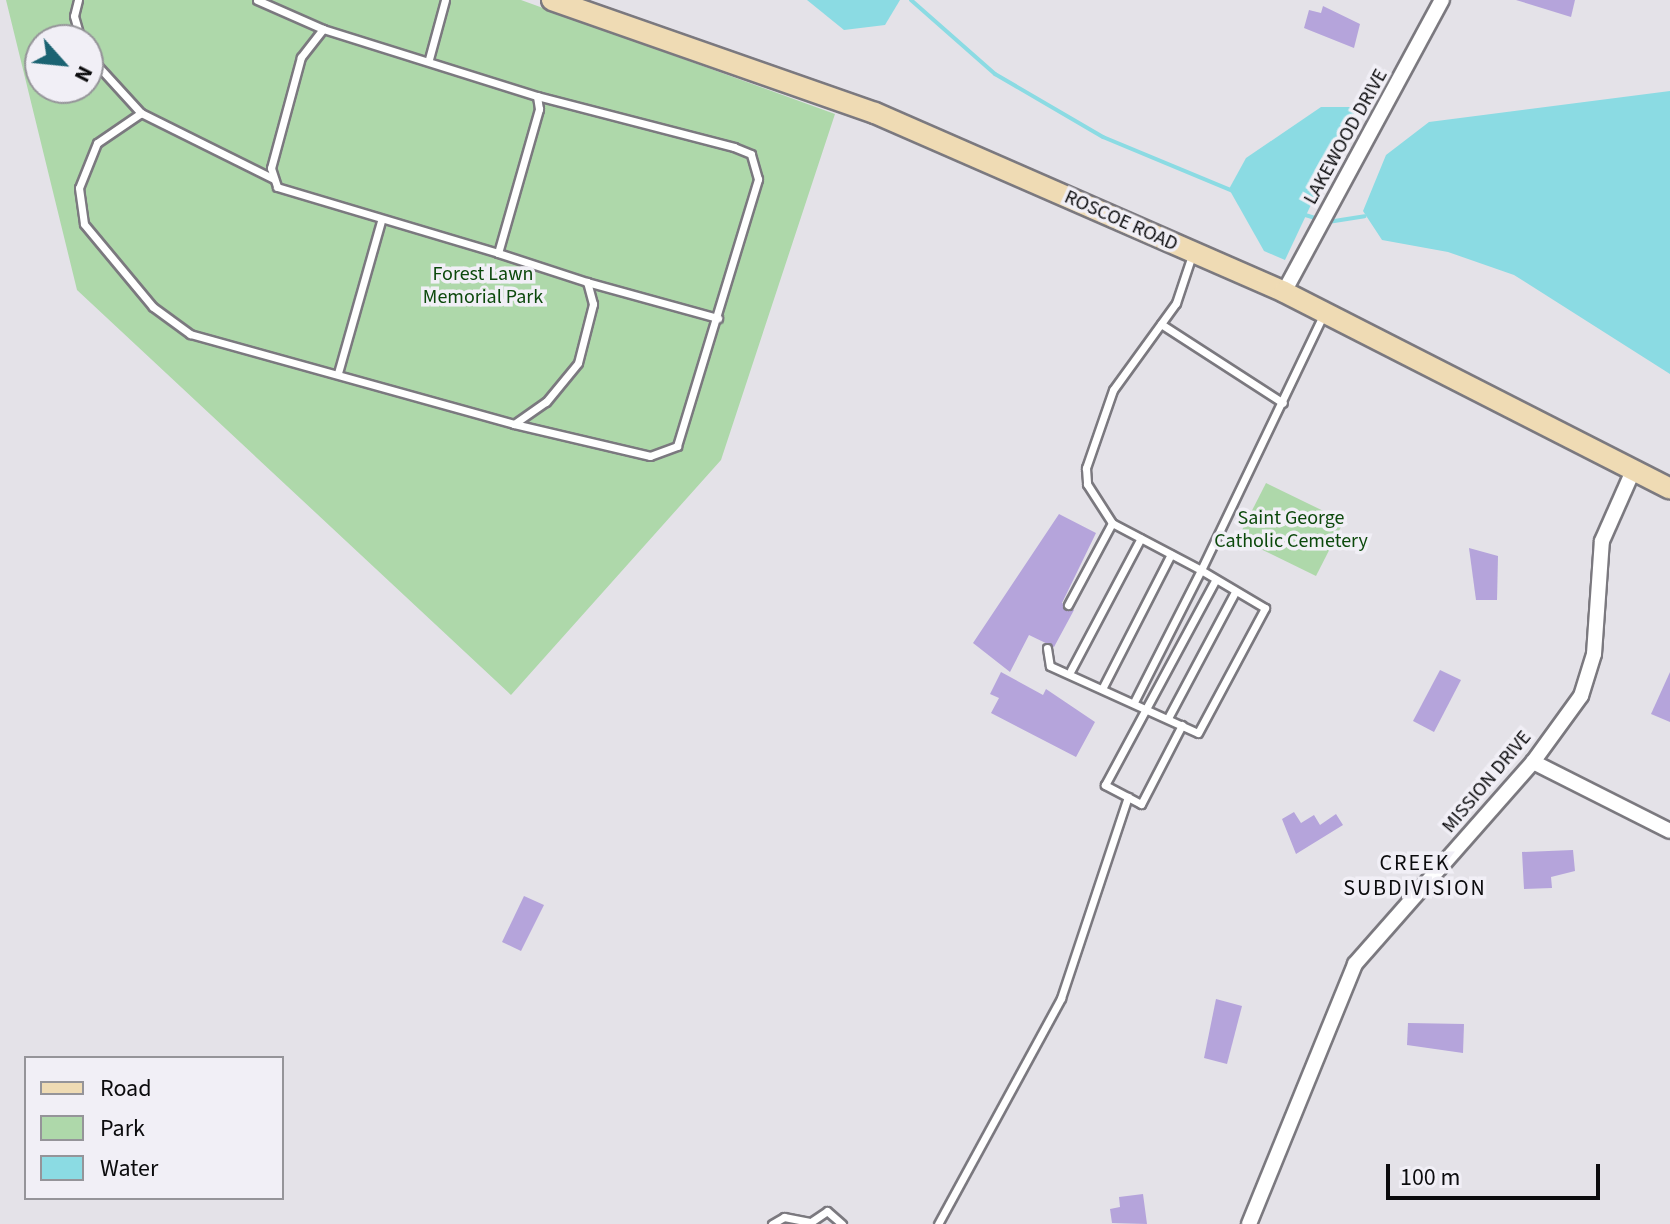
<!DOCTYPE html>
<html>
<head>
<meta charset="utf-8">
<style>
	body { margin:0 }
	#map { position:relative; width:1670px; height:1224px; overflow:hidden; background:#e4e2e8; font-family:"Source Sans 3",sans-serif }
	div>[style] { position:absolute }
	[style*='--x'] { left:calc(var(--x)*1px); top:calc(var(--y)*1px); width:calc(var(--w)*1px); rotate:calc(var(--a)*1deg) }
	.green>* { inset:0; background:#aed8aa }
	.water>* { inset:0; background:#8bdbe3 }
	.stream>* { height:4px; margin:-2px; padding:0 2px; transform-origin:2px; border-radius:2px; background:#8bdbe3 }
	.building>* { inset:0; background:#b5a4db }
	.roads { filter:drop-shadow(2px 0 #7b797f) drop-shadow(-2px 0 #7b797f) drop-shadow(0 2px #7b797f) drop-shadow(0 -2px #7b797f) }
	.lane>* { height:7px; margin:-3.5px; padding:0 3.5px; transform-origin:3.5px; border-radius:3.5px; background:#fff }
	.street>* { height:14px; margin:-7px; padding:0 7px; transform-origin:7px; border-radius:7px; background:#fff }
	.secondary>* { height:20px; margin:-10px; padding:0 10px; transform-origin:10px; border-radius:10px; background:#efdbb4 }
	span { translate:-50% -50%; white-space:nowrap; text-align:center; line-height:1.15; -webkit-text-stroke:7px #f1eff6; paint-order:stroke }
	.street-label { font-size:20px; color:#0b0b0d }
	.park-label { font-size:20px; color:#0c490c }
	.neighbourhood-label { font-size:22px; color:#0b0b0d; letter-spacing:2px }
	.legend { position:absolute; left:24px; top:1056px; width:260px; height:144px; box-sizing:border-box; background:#f1eff6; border:2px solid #959499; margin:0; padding:10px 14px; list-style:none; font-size:24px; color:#0b0b0d }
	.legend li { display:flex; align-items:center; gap:16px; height:40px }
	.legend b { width:40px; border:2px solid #959499 }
	.north { position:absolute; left:24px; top:24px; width:80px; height:80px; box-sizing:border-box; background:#f1eff6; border:2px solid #959499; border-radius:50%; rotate:117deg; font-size:22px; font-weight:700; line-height:32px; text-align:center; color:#0b0b0d }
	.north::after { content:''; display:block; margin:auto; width:28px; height:36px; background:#1b6372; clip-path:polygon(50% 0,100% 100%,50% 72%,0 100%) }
	.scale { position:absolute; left:1386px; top:1164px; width:214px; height:36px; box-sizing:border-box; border:4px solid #0b0b0d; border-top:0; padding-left:10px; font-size:24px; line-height:28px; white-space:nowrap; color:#0b0b0d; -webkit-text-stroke:6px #f1eff6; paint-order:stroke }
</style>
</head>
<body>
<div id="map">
	<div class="green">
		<div style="clip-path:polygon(evenodd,6px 0,521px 0,835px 114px,721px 460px,511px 695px,77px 290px,6px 0,40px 40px,88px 40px,88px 88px,40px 88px,40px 40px)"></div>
		<div style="clip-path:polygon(1266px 483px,1344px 521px,1316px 576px,1238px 538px)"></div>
	</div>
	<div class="water">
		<div style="clip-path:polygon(807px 0,900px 0,885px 25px,844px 30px)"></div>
		<div style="clip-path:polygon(1670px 91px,1670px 374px,1514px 275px,1448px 252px,1382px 240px,1363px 211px,1386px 155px,1429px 122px)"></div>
		<div style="clip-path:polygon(1321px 107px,1357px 107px,1285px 260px,1264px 251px,1229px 189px,1246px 158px)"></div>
	</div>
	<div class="stream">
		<div style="--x:911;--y:0;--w:112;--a:41.4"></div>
		<div style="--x:995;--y:74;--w:125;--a:30.3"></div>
		<div style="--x:1103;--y:137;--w:141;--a:22.6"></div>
		<div style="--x:1302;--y:214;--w:27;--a:17"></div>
		<div style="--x:1328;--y:222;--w:37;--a:-9"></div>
	</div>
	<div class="building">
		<div style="clip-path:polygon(1516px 0,1575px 0,1571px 17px)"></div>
		<div style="clip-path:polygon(1323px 6px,1360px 24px,1354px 48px,1304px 28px,1309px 10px,1321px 13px)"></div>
		<div style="clip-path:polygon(1059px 514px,1096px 533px,1062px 603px,1074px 610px,1054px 647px,1029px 635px,1010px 672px,973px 643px)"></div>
		<div style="clip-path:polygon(1469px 548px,1498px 556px,1497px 600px,1476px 600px)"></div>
		<div style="clip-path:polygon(1440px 670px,1461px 680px,1434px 732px,1413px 721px)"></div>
		<div style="clip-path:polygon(1001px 672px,1043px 695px,1046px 689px,1095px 722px,1076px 757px,991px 713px,999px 698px,990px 694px)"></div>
		<div style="clip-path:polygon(1670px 672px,1670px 722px,1651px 714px)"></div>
		<div style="clip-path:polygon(1294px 812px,1301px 823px,1314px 815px,1320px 825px,1336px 814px,1343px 825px,1296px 854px,1282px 819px)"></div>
		<div style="clip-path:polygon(1573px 850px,1575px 871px,1551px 877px,1552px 888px,1524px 889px,1522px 852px)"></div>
		<div style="clip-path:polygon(524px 896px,544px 905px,521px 951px,502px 942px)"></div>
		<div style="clip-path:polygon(1216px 999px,1242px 1006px,1227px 1064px,1204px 1058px)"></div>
		<div style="clip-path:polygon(1408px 1023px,1464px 1024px,1463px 1053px,1407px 1045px)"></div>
		<div style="clip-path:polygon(1143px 1194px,1147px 1224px,1112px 1223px,1110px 1209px,1120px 1207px,1119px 1197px)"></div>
	</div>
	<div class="roads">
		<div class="lane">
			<div style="--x:78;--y:0;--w:16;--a:104"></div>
			<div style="--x:74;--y:16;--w:25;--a:74"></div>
			<div style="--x:323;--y:29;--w:36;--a:128"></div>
			<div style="--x:301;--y:57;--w:115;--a:105.1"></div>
			<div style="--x:271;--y:168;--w:20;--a:72"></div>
			<div style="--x:277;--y:187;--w:231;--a:16.6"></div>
			<div style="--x:88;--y:55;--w:79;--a:47.6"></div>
			<div style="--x:141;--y:113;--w:53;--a:145.7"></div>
			<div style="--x:97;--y:143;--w:48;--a:111.8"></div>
			<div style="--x:79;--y:188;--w:36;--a:82"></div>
			<div style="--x:84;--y:224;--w:108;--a:50.3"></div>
			<div style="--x:153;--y:307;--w:46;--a:36.1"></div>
			<div style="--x:190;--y:334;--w:336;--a:15.5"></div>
			<div style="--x:514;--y:424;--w:39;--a:-35"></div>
			<div style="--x:546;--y:402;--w:50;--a:-50.6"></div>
			<div style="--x:578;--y:363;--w:61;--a:-75.7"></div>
			<div style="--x:593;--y:304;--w:23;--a:-105"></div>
			<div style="--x:587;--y:282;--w:94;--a:-162"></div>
			<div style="--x:498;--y:253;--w:150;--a:-74.1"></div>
			<div style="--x:539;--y:109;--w:13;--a:-99"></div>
			<div style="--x:537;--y:96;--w:224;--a:-162.6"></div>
			<div style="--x:323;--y:29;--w:72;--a:-156.3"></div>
			<div style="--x:429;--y:59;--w:61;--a:-74.8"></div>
			<div style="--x:141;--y:113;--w:148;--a:26.4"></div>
			<div style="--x:1192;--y:255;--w:51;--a:108.4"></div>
			<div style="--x:1176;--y:303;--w:107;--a:125.9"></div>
			<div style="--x:1113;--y:390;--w:83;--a:109.1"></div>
			<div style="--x:1086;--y:468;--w:16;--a:86"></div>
			<div style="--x:1087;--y:484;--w:46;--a:57.3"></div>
			<div style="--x:1112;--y:523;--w:101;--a:27.8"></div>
			<div style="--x:1201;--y:570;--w:283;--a:-64.4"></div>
			<div style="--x:587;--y:282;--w:136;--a:15.4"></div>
			<div style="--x:1161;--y:324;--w:145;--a:32.9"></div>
			<div style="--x:338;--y:373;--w:158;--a:-74.2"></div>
			<div style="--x:514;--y:424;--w:140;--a:13.2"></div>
			<div style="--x:650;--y:456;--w:29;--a:-20"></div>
			<div style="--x:677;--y:446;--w:279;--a:-73.1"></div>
			<div style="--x:758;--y:179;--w:26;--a:-106"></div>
			<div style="--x:751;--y:154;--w:18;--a:-158"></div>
			<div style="--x:734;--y:147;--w:203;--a:-165.5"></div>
			<div style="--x:1068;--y:605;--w:93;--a:-61.8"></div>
			<div style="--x:1047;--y:648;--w:18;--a:81"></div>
			<div style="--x:1050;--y:666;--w:162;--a:24.4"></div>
			<div style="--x:1198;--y:733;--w:142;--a:-61.8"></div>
			<div style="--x:1265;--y:608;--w:74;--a:-149.3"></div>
			<div style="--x:1201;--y:570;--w:148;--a:116.9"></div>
			<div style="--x:1071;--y:670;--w:149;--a:-62.1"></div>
			<div style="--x:1103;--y:687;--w:149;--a:-62.9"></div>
			<div style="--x:1168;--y:718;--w:143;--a:-62"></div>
			<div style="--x:1182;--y:725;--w:89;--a:117.4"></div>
			<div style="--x:1141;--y:804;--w:41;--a:-152.2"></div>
			<div style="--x:1105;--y:785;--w:232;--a:-61.7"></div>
			<div style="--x:772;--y:1224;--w:14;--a:-30"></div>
			<div style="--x:784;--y:1217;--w:25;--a:11"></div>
			<div style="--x:808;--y:1224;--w:23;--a:-34"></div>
			<div style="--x:827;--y:1211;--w:20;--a:41"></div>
			<div style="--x:938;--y:1224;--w:257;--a:-61.4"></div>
			<div style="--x:1061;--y:998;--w:212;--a:-71.6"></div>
		</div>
		<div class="street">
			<div style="--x:1284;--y:292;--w:332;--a:-61.6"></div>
			<div style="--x:1533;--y:762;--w:153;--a:26.7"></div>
			<div style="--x:1249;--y:1224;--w:281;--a:-67.8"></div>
			<div style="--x:1355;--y:964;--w:269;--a:-48.6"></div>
			<div style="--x:1533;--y:762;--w:82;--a:-54"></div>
			<div style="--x:1581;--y:696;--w:44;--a:-72.8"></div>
			<div style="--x:1594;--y:654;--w:113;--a:-86"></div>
			<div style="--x:1602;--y:541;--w:77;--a:-66.1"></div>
		</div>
		<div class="secondary">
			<div style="--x:552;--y:0;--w:342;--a:19.3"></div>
			<div style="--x:875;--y:113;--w:446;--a:23.6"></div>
			<div style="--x:1284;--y:292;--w:433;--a:27"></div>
		</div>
	</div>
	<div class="street-label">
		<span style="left:1346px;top:137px;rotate:-61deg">LAKEWOOD DRIVE</span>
		<span style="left:1121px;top:221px;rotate:24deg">ROSCOE ROAD</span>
		<span style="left:1487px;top:782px;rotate:-50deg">MISSION DRIVE</span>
	</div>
	<div class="park-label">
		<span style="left:483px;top:286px">Forest Lawn<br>Memorial Park</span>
		<span style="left:1291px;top:530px">Saint George<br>Catholic Cemetery</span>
	</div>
	<div class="neighbourhood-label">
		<span style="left:1415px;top:876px">CREEK<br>SUBDIVISION</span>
	</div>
	<ul class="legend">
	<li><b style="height:10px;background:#efdbb4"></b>Road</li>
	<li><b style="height:22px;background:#aed8aa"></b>Park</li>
	<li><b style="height:22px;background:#8bdbe3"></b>Water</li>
	</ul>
	<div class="north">N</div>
	<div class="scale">100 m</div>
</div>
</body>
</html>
